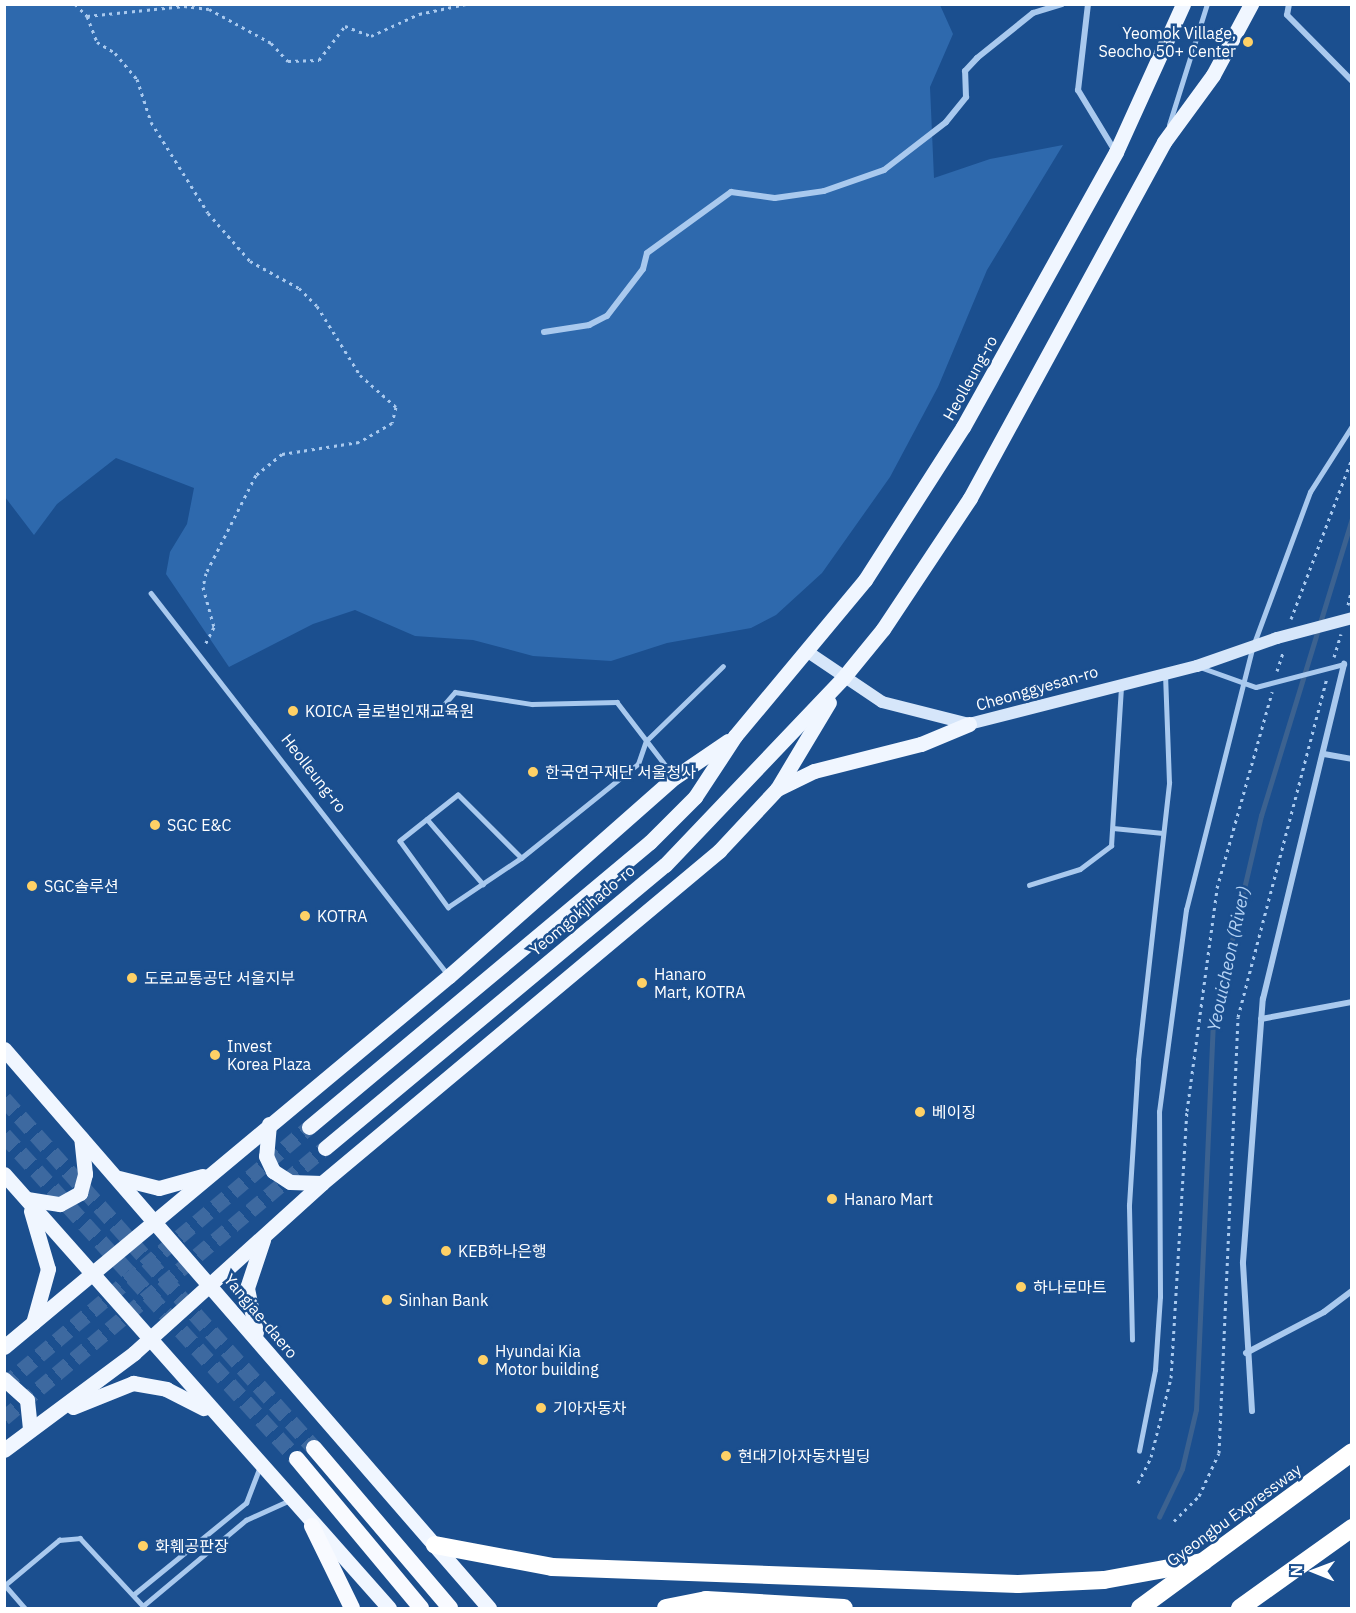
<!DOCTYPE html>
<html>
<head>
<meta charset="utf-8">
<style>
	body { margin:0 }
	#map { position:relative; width:1356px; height:1613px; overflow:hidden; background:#1b4f8f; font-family:"IBM Plex Sans","Noto Sans KR",sans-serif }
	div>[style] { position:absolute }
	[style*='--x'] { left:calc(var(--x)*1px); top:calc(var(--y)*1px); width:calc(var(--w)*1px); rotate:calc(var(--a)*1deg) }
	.green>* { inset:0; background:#2e69ad }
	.stream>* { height:4.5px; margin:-2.25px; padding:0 2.25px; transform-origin:2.25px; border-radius:2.25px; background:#3c6290 }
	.primary-tunnel>* { height:15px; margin-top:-7.5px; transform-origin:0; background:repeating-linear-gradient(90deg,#3d69a0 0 15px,transparent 0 23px) }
	.trunk-tunnel>* { height:16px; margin-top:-8px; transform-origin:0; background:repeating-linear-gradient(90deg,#3d69a0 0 16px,transparent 0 24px) }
	.path>* { height:3px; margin-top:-1.5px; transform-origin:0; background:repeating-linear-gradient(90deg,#a9c9ee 0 3px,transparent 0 7.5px) }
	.service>* { height:4.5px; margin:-2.25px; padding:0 2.25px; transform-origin:2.25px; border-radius:2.25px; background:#a9c9ee }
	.minor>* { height:6px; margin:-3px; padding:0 3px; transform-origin:3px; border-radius:3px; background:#a9c9ee }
	.secondary>* { height:12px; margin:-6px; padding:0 6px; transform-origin:6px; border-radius:6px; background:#d6e6fa }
	.primary>* { height:15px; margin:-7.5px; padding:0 7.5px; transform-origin:7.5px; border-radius:7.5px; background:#f0f6ff }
	.trunk>* { height:16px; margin:-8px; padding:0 8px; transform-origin:8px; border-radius:8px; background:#f8faff }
	.motorway>* { height:18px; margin:-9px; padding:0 9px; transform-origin:9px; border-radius:9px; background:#fff }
	.service-bridge>* { height:4.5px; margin:-2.25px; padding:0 2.25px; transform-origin:2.25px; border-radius:2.25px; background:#a9c9ee }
	.secondary-bridge>* { height:12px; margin:-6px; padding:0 6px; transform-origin:6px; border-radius:6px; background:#d6e6fa }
	.dots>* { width:16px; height:16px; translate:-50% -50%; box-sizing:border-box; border:3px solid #1b4f8f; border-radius:50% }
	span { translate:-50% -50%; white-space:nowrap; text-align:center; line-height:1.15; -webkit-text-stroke:5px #1b4f8f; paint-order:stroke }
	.poi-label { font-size:16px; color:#fff }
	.right { translate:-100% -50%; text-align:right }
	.left { translate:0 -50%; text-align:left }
	.street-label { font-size:16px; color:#fff }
	.water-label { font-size:18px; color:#b5d3f5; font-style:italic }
	.frame { position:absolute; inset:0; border:6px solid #fff; pointer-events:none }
	.north { position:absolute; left:1284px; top:1541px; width:60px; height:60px; -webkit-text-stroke:4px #1b4f8f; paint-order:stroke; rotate:271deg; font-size:16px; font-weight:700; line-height:24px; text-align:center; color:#fff }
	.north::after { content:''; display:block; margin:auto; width:21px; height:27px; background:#fff; clip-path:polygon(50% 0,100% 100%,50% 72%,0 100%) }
</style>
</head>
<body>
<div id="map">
	<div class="green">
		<div style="clip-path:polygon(5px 5px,940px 5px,953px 34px,930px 87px,934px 178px,990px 159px,1063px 145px,987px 270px,938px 387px,890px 477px,822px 573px,776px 615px,751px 628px,667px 643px,611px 661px,533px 656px,473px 640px,415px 636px,355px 610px,313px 624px,229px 667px,166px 574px,170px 552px,187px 524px,194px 488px,116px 458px,57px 504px,34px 535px,5px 497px)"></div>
	</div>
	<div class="stream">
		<div style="--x:1159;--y:1517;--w:53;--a:-64.4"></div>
		<div style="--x:1182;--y:1469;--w:61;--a:-76.7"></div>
		<div style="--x:1196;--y:1410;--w:388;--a:-87.5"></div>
		<div style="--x:1213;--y:1022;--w:212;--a:-76.9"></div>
		<div style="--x:1261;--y:816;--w:312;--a:-73"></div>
	</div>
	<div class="primary-tunnel">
		<div style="--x:4;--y:1385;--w:399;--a:-40.2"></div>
		<div style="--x:4;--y:1418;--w:419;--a:-40.1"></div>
	</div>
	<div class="trunk-tunnel">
		<div style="--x:4;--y:1099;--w:467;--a:48.4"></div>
		<div style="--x:4;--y:1135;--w:437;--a:47.9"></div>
	</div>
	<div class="path">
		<div style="--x:75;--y:4;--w:17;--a:45"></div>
		<div style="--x:87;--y:16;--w:28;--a:69"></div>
		<div style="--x:97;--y:42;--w:21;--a:31"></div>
		<div style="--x:115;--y:53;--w:34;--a:50"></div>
		<div style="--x:137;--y:79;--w:45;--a:72"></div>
		<div style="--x:151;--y:122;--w:107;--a:57.9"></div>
		<div style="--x:208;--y:213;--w:64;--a:48.8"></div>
		<div style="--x:250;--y:261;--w:56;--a:28.9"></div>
		<div style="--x:299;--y:288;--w:25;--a:45"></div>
		<div style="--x:317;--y:306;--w:81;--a:58.1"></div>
		<div style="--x:360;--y:375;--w:48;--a:41.6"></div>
		<div style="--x:396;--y:407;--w:16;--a:104"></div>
		<div style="--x:392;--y:423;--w:38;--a:150"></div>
		<div style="--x:359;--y:442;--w:78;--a:171.1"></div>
		<div style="--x:282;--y:454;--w:33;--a:141"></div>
		<div style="--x:256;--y:475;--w:110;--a:117"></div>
		<div style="--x:206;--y:573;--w:14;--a:102"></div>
		<div style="--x:203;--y:587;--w:41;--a:74.6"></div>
		<div style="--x:214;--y:627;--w:22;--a:117"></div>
		<div style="--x:87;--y:16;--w:98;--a:-5.9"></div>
		<div style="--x:184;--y:6;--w:25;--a:7"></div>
		<div style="--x:209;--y:9;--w:71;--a:28.7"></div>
		<div style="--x:271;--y:43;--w:25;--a:47"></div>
		<div style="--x:288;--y:61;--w:31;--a:-2"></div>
		<div style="--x:319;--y:60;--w:43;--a:-52.6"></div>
		<div style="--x:345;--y:26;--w:28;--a:21"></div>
		<div style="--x:371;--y:36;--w:53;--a:-24.6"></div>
		<div style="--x:419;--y:14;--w:48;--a:-12"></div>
		<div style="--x:1348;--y:605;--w:17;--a:-77"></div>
		<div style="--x:1291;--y:619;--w:172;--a:-69.2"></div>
		<div style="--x:1334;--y:657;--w:24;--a:-73"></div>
		<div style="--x:1277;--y:671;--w:20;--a:-72"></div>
		<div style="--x:1138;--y:1483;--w:29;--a:-63"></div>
		<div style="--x:1151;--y:1457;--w:81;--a:-75.8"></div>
		<div style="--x:1171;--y:1378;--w:267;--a:-86.6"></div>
		<div style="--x:1187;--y:1111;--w:225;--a:-82.3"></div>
		<div style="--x:1217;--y:888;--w:204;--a:-74.3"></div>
		<div style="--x:1174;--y:1521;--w:35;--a:-45"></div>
		<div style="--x:1199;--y:1496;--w:47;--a:-65.1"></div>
		<div style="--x:1219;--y:1453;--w:436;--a:-87.5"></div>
		<div style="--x:1238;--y:1017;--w:351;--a:-75.3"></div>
	</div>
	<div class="service">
		<div style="--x:1169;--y:125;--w:127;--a:-72.6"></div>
		<div style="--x:151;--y:593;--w:483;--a:52.1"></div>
		<div style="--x:1200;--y:667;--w:59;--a:19.7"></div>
		<div style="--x:435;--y:715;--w:30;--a:-49"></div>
		<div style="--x:455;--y:692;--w:78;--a:8.9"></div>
		<div style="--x:532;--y:704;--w:85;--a:-1.3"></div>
		<div style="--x:617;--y:702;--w:92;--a:52.5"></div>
		<div style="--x:427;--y:819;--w:86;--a:49.3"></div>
		<div style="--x:1113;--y:828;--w:50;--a:5.7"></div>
		<div style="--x:521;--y:858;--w:89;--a:-135"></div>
		<div style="--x:458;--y:795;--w:74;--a:141.6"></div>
		<div style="--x:400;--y:841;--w:82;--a:54"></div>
		<div style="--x:448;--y:907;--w:88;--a:-33.9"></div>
		<div style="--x:521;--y:858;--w:150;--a:-38.8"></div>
		<div style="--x:638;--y:764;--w:24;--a:-71"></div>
		<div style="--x:646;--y:741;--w:107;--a:-44.2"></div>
		<div style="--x:1029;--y:885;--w:53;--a:-17.4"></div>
		<div style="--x:1080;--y:869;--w:39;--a:-37"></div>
		<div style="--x:1111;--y:846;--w:159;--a:-86.4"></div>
		<div style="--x:1132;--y:1340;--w:135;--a:-91.3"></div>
		<div style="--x:1129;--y:1205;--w:145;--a:-86.4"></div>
		<div style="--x:1138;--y:1060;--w:279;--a:-83.6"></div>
		<div style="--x:1169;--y:783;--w:108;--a:-92.1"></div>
		<div style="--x:1139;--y:1451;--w:83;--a:-78.8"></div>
		<div style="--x:1155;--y:1370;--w:73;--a:-86.1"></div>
		<div style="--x:1160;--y:1297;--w:185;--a:-90.3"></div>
		<div style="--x:1159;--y:1112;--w:204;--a:-82.4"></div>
		<div style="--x:1186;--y:910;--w:272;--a:-75.8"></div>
		<div style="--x:1253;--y:646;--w:164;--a:-69.7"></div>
		<div style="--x:1310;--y:492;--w:78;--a:-57.5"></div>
		<div style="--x:4;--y:1584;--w:32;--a:49"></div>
		<div style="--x:4;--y:1586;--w:72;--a:-39.9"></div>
		<div style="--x:59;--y:1540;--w:21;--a:-5"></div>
		<div style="--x:80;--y:1538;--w:96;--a:47.1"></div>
		<div style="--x:133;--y:1595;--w:146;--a:-39.2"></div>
		<div style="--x:246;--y:1503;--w:36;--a:-69"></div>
		<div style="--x:143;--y:1606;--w:134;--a:-39.9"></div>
		<div style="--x:246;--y:1520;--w:48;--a:-24.4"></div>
	</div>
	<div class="minor">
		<div style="--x:1088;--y:4;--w:87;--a:96.6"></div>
		<div style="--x:1078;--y:90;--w:71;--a:58.8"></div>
		<div style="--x:1289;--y:4;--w:11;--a:100"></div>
		<div style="--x:1287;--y:15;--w:93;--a:45.4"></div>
		<div style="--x:544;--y:332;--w:46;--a:-8.8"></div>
		<div style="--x:589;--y:325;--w:20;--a:-27"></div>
		<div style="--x:607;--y:316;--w:59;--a:-52.5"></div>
		<div style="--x:643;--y:269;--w:16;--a:-76"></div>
		<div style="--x:647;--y:253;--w:104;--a:-36"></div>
		<div style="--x:731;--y:192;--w:44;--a:7.8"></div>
		<div style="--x:775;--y:198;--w:49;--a:-8.1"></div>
		<div style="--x:824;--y:191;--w:64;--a:-19.3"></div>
		<div style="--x:884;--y:170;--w:78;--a:-37.7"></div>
		<div style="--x:946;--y:122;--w:32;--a:-51"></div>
		<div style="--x:966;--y:97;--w:26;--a:-92"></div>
		<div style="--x:965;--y:71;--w:18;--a:-47"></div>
		<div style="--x:977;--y:58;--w:72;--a:-38.8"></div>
		<div style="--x:1033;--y:13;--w:30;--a:-17"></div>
		<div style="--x:1324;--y:754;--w:28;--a:10"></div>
		<div style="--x:1261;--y:1019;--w:93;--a:-10.6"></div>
		<div style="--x:1246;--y:1353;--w:88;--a:-27.7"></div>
		<div style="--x:1324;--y:1312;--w:35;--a:-37"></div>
		<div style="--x:1252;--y:1411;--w:149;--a:-93.5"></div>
		<div style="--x:1243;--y:1262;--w:264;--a:-85.7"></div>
		<div style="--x:1263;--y:999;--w:345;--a:-76.4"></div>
	</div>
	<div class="secondary">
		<div style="--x:808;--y:652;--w:89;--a:34"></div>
		<div style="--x:882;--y:702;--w:90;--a:14.2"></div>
		<div style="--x:969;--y:724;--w:235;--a:-14.3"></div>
		<div style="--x:1197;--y:666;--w:85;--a:-19.3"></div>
	</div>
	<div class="primary">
		<div style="--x:777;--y:789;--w:41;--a:-25.9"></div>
		<div style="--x:814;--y:771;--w:110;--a:-14.2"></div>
		<div style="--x:921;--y:744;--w:52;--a:-22.6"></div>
		<div style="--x:4;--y:1049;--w:740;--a:49.05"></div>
		<div style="--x:269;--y:1124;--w:32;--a:95"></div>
		<div style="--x:266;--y:1156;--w:17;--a:65"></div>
		<div style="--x:273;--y:1171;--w:20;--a:33"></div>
		<div style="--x:290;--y:1182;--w:32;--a:2"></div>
		<div style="--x:309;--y:1127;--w:444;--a:-39.9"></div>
		<div style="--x:650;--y:842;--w:64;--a:-45"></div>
		<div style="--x:695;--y:797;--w:73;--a:-56.7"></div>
		<div style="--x:735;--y:736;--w:203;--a:-50.2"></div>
		<div style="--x:865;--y:580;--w:182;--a:-57.4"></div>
		<div style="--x:963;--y:427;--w:315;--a:-60.9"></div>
		<div style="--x:1116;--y:152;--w:162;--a:-65.6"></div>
		<div style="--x:325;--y:1148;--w:442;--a:-39.8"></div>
		<div style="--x:665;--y:865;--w:258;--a:-46.4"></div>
		<div style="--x:843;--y:678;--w:63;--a:-50.8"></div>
		<div style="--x:883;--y:629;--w:157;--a:-56.4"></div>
		<div style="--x:970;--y:498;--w:405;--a:-61.4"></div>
		<div style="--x:1164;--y:142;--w:83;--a:-53.8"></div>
		<div style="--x:1213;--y:75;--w:81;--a:-61.8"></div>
		<div style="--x:4;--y:1174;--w:580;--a:48.42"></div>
		<div style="--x:119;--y:1178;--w:41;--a:14"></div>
		<div style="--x:159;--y:1188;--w:45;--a:-15.6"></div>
		<div style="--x:27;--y:1199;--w:33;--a:9"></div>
		<div style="--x:60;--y:1204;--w:23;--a:-29"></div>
		<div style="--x:80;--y:1193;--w:20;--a:-75"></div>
		<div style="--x:85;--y:1174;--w:36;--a:-96"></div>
		<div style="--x:31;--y:1211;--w:60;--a:73.7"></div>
		<div style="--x:48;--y:1269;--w:56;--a:105.5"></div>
		<div style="--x:256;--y:1332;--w:45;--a:-101.6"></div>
		<div style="--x:247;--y:1288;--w:51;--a:-71.6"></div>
		<div style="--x:4;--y:1347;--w:579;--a:-39.82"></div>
		<div style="--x:449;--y:976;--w:301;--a:-41.4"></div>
		<div style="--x:675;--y:777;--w:64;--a:-34.2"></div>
		<div style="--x:4;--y:1379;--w:31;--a:42"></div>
		<div style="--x:27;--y:1400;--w:28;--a:84"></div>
		<div style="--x:73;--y:1407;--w:65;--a:-21.8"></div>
		<div style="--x:133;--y:1383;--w:34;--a:10"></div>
		<div style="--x:166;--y:1389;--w:42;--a:27.2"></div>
		<div style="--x:4;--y:1450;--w:162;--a:-36.7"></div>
		<div style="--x:134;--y:1353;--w:253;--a:-42.1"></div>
		<div style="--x:322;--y:1183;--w:518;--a:-39.9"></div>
		<div style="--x:719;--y:851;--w:85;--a:-46.9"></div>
		<div style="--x:777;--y:789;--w:101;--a:-59.1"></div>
	</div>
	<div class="trunk">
		<div style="--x:314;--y:1448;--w:210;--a:49.6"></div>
		<div style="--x:297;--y:1459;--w:194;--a:50.2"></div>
		<div style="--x:312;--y:1526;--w:91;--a:64"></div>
	</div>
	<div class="motorway">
		<div style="--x:435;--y:1545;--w:119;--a:10.6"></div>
		<div style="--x:552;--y:1567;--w:466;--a:2.1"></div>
		<div style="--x:1018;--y:1584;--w:86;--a:-2.7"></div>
		<div style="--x:1104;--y:1580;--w:101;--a:-10.3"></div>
		<div style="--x:666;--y:1608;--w:41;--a:-11.3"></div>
		<div style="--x:706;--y:1600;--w:138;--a:3.3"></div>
		<div style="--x:1140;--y:1608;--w:263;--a:-36.3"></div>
		<div style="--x:1240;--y:1608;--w:138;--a:-35.5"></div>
	</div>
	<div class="service-bridge">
		<div style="--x:1256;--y:687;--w:91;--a:-14.6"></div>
	</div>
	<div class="secondary-bridge">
		<div style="--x:1277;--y:638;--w:78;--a:-14.9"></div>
	</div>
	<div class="dots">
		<div style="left:1248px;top:42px;background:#ffd166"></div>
		<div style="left:293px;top:711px;background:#ffd166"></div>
		<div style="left:533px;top:772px;background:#ffd166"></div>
		<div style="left:155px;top:825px;background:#ffd166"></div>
		<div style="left:32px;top:886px;background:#ffd166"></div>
		<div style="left:305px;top:916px;background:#ffd166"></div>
		<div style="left:132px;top:978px;background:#ffd166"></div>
		<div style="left:642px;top:983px;background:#ffd166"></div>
		<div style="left:215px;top:1055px;background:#ffd166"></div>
		<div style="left:920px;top:1112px;background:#ffd166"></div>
		<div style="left:832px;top:1199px;background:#ffd166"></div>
		<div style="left:446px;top:1251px;background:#ffd166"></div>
		<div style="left:1021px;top:1287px;background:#ffd166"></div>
		<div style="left:387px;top:1300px;background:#ffd166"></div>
		<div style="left:483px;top:1360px;background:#ffd166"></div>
		<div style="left:541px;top:1408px;background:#ffd166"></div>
		<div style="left:726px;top:1456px;background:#ffd166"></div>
		<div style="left:143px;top:1546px;background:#ffd166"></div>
	</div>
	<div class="poi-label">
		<span class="right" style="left:1236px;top:42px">Yeomok Village,<br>Seocho 50+ Center</span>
		<span class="left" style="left:305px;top:711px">KOICA 글로벌인재교육원</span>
		<span class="left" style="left:545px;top:772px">한국연구재단 서울청사</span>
		<span class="left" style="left:167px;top:825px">SGC E&amp;C</span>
		<span class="left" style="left:44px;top:886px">SGC솔루션</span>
		<span class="left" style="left:317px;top:916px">KOTRA</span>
		<span class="left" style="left:654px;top:983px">Hanaro<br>Mart, KOTRA</span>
		<span class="left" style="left:144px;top:978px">도로교통공단 서울지부</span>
		<span class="left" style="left:227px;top:1055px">Invest<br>Korea Plaza</span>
		<span class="left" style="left:932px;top:1112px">베이징</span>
		<span class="left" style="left:844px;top:1199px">Hanaro Mart</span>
		<span class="left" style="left:458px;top:1251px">KEB하나은행</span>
		<span class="left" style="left:1033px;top:1287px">하나로마트</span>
		<span class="left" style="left:399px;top:1300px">Sinhan Bank</span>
		<span class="left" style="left:495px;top:1360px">Hyundai Kia<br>Motor building</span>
		<span class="left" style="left:553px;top:1408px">기아자동차</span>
		<span class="left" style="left:738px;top:1456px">현대기아자동차빌딩</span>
		<span class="left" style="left:155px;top:1546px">화훼공판장</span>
	</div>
	<div class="street-label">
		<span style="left:970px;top:378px;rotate:-61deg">Heolleung-ro</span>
		<span style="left:1037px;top:688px;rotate:-16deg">Cheonggyesan-ro</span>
		<span style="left:314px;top:773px;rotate:52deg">Heolleung-ro</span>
		<span style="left:582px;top:910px;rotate:-40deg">Yeomgokjihado-ro</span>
		<span style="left:261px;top:1316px;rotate:50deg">Yangjae-daero</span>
		<span style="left:1234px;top:1515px;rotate:-36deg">Gyeongbu Expressway</span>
	</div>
	<div class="water-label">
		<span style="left:1229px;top:959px;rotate:-78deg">Yeouicheon (River)</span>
	</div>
	<div class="frame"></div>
	<div class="north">N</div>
</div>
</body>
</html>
